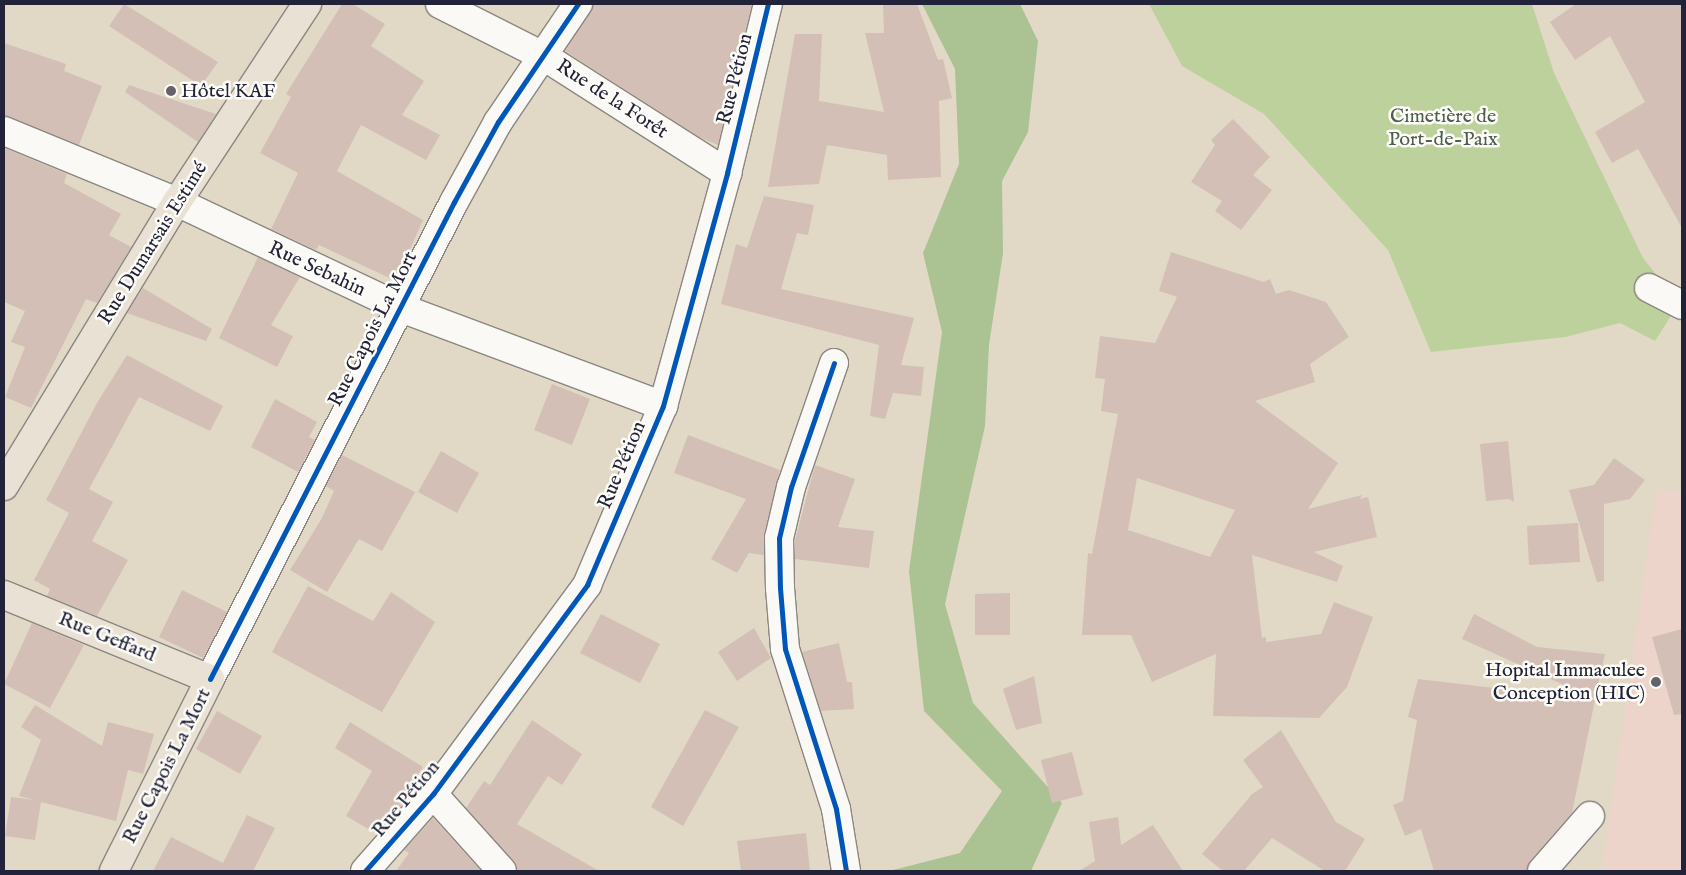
<!DOCTYPE html>
<html>
<head>
<meta charset="utf-8">
<style>
	body { margin:0 }
	#map { position:relative; width:1686px; height:875px; overflow:hidden; background:#e1d9c6; font-family:"IM FELL English",serif }
	div>[style] { position:absolute }
	[style*='--x'] { left:calc(var(--x)*1px); top:calc(var(--y)*1px); width:calc(var(--w)*1px); rotate:calc(var(--a)*1deg) }
	.built>* { inset:0; background:#edd4ca }
	.green>* { inset:0; background:#bcd19b }
	.forest>* { inset:0; background:#abc292 }
	.building>* { inset:0; background:#d3bfb6 }
	.roads { filter:drop-shadow(1px 0 #8b8681) drop-shadow(-1px 0 #8b8681) drop-shadow(0 1px #8b8681) drop-shadow(0 -1px #8b8681) }
	.minor>* { height:28px; margin:-14px; padding:0 14px; transform-origin:14px; border-radius:14px; background:#faf9f6 }
	.major>* { height:28px; margin:-14px; padding:0 14px; transform-origin:14px; border-radius:14px; background:#e8e1d4 }
	.cycleway>* { height:5px; margin:-2.5px; padding:0 2.5px; transform-origin:2.5px; border-radius:2.5px; background:#0057b8 }
	.dots>* { width:14px; height:14px; translate:-50% -50%; box-sizing:border-box; border:2px solid #fdfcf7; border-radius:50% }
	span { translate:-50% -50%; white-space:nowrap; text-align:center; line-height:1.15; -webkit-text-stroke:5px #fdfcf7; paint-order:stroke }
	.street-label { font-size:20px; color:#22223b }
	.poi-label { font-size:20px; color:#22223b }
	.left { translate:0 -50%; text-align:left }
	.right { translate:-100% -50%; text-align:right }
	.park-label { font-size:20px; color:#4d5d50 }
	.frame { position:absolute; inset:0; border:5px solid #22223b; pointer-events:none }
</style>
</head>
<body>
<div id="map">
	<div class="built">
		<div style="clip-path:polygon(1657px 489px,1682px 493px,1682px 871px,1602px 871px)"></div>
	</div>
	<div class="green">
		<div style="clip-path:polygon(1149px 4px,1532px 4px,1554px 73px,1643px 258px,1679px 303px,1655px 341px,1620px 323px,1565px 337px,1431px 352px,1388px 250px,1264px 114px,1182px 66px)"></div>
	</div>
	<div class="forest">
		<div style="clip-path:polygon(922px 4px,1020px 4px,1038px 41px,1028px 132px,1002px 181px,1003px 253px,989px 345px,985px 426px,945px 604px,973px 703px,1062px 803px,1031px 871px,893px 870px,960px 853px,1002px 791px,924px 711px,909px 571px,942px 332px,923px 253px,959px 164px,955px 69px)"></div>
	</div>
	<div class="building">
		<div style="clip-path:polygon(124px 4px,218px 62px,201px 86px,109px 26px)"></div>
		<div style="clip-path:polygon(342px 4px,353px 4px,385px 24px,371px 46px,424px 81px,402px 115px,440px 135px,426px 160px,361px 125px,337px 171px,423px 220px,396px 281px,319px 245px,316px 250px,271px 229px,298px 173px,260px 153px,291px 97px,286px 94px)"></div>
		<div style="clip-path:polygon(593px 4px,752px 4px,718px 145px,701px 138px,565px 51px)"></div>
		<div style="clip-path:polygon(883px 4px,917px 4px,938px 60px,943px 59px,952px 98px,939px 101px,941px 177px,888px 180px,887px 155px,827px 145px,819px 184px,768px 187px,795px 34px,822px 34px,819px 101px,884px 112px,865px 33px,884px 33px)"></div>
		<div style="clip-path:polygon(1576px 4px,1682px 4px,1682px 228px,1638px 149px,1612px 163px,1595px 132px,1645px 102px,1610px 36px,1575px 60px,1550px 22px)"></div>
		<div style="clip-path:polygon(4px 43px,66px 64px,64px 71px,102px 86px,79px 145px,4px 116px)"></div>
		<div style="clip-path:polygon(129px 85px,216px 114px,198px 142px,125px 92px)"></div>
		<div style="clip-path:polygon(1233px 119px,1270px 157px,1253px 175px,1272px 190px,1241px 230px,1215px 211px,1222px 201px,1191px 182px,1215px 145px,1211px 140px)"></div>
		<div style="clip-path:polygon(4px 148px,67px 174px,64px 183px,121px 214px,109px 235px,131px 247px,97px 303px,86px 299px,31px 408px,5px 397px,25px 347px,11px 342px,25px 311px,4px 302px)"></div>
		<div style="clip-path:polygon(764px 196px,814px 205px,808px 235px,797px 233px,781px 289px,914px 318px,901px 365px,924px 367px,921px 396px,893px 393px,885px 419px,870px 416px,879px 345px,721px 304px,736px 244px,747px 248px)"></div>
		<div style="clip-path:polygon(evenodd,1171px 252px,1264px 282px,1270px 279px,1276px 294px,1289px 290px,1326px 302px,1349px 337px,1310px 364px,1315px 382px,1255px 401px,1338px 463px,1308px 509px,1362px 495px,1360px 499px,1368px 497px,1377px 537px,1314px 552px,1343px 566px,1337px 582px,1252px 555px,1262px 638px,1266px 637px,1266px 642px,1321px 634px,1334px 602px,1373px 617px,1347px 687px,1319px 718px,1213px 716px,1216px 654px,1152px 682px,1131px 635px,1082px 635px,1088px 553px,1092px 554px,1118px 414px,1101px 411px,1105px 379px,1095px 378px,1100px 336px,1155px 343px,1177px 297px,1159px 291px,1171px 252px,1137px 478px,1235px 510px,1210px 557px,1128px 530px,1137px 478px)"></div>
		<div style="clip-path:polygon(258px 257px,300px 277px,271px 325px,293px 336px,277px 367px,219px 338px)"></div>
		<div style="clip-path:polygon(143px 288px,212px 329px,206px 341px,127px 313px)"></div>
		<div style="clip-path:polygon(127px 355px,223px 406px,210px 431px,139px 397px,89px 489px,113px 502px,92px 541px,128px 560px,97px 616px,47px 596px,50px 589px,34px 580px,69px 513px,46px 500px,97px 403px)"></div>
		<div style="clip-path:polygon(552px 384px,590px 399px,572px 445px,534px 430px)"></div>
		<div style="clip-path:polygon(275px 399px,317px 422px,309px 437px,315px 440px,298px 472px,251px 447px)"></div>
		<div style="clip-path:polygon(688px 435px,780px 470px,764px 534px,764px 555px,749px 553px,737px 573px,711px 559px,746px 499px,674px 473px)"></div>
		<div style="clip-path:polygon(1508px 441px,1514px 502px,1509px 499px,1486px 501px,1480px 444px)"></div>
		<div style="clip-path:polygon(441px 451px,479px 473px,457px 513px,418px 492px)"></div>
		<div style="clip-path:polygon(342px 455px,415px 492px,382px 551px,359px 539px,327px 592px,290px 570px,322px 518px,334px 491px,326px 486px)"></div>
		<div style="clip-path:polygon(1614px 458px,1645px 480px,1630px 499px,1604px 504px,1604px 581px,1597px 582px,1569px 490px,1594px 485px)"></div>
		<div style="clip-path:polygon(815px 465px,855px 479px,838px 527px,874px 531px,869px 568px,795px 559px,795px 540px)"></div>
		<div style="clip-path:polygon(1578px 523px,1580px 562px,1529px 565px,1527px 526px)"></div>
		<div style="clip-path:polygon(308px 586px,373px 621px,391px 592px,435px 622px,382px 712px,272px 652px)"></div>
		<div style="clip-path:polygon(182px 590px,227px 612px,203px 658px,159px 637px)"></div>
		<div style="clip-path:polygon(1010px 593px,1010px 635px,975px 635px,975px 594px)"></div>
		<div style="clip-path:polygon(601px 614px,660px 644px,640px 683px,580px 653px)"></div>
		<div style="clip-path:polygon(1474px 614px,1537px 647px,1605px 654px,1595px 699px,1462px 639px)"></div>
		<div style="clip-path:polygon(32px 623px,84px 645px,50px 708px,4px 684px)"></div>
		<div style="clip-path:polygon(754px 628px,771px 658px,737px 681px,718px 652px)"></div>
		<div style="clip-path:polygon(1682px 629px,1682px 714px,1674px 715px,1652px 637px)"></div>
		<div style="clip-path:polygon(839px 643px,847px 682px,852px 682px,854px 709px,821px 711px,802px 652px)"></div>
		<div style="clip-path:polygon(1034px 676px,1042px 723px,1016px 730px,1003px 689px)"></div>
		<div style="clip-path:polygon(1418px 679px,1595px 700px,1572px 813px,1530px 861px,1527px 871px,1434px 871px,1421px 829px,1405px 836px,1393px 805px,1403px 801px,1417px 720px,1408px 717px)"></div>
		<div style="clip-path:polygon(35px 705px,102px 746px,108px 722px,154px 734px,143px 774px,128px 770px,116px 821px,41px 802px,35px 840px,5px 836px,11px 797px,35px 800px,19px 796px,41px 740px,21px 727px)"></div>
		<div style="clip-path:polygon(705px 710px,739px 727px,683px 826px,651px 807px)"></div>
		<div style="clip-path:polygon(217px 711px,262px 736px,240px 774px,196px 749px)"></div>
		<div style="clip-path:polygon(532px 720px,582px 754px,562px 785px,548px 776px,517px 824px,599px 871px,517px 871px,514px 861px,466px 808px,484px 781px,490px 785px)"></div>
		<div style="clip-path:polygon(350px 722px,423px 767px,411px 787px,416px 790px,377px 834px,346px 816px,372px 771px,335px 748px)"></div>
		<div style="clip-path:polygon(1281px 730px,1336px 822px,1365px 839px,1345px 871px,1325px 871px,1272px 838px,1244px 871px,1223px 871px,1202px 854px,1252px 794px,1263px 787px,1243px 760px)"></div>
		<div style="clip-path:polygon(1072px 752px,1083px 795px,1052px 803px,1041px 760px)"></div>
		<div style="clip-path:polygon(247px 815px,275px 828px,253px 871px,153px 871px,171px 837px,223px 863px)"></div>
		<div style="clip-path:polygon(1118px 817px,1121px 845px,1153px 825px,1183px 871px,1079px 871px,1095px 861px,1089px 822px)"></div>
		<div style="clip-path:polygon(433px 818px,481px 871px,396px 871px,409px 853px,404px 850px)"></div>
		<div style="clip-path:polygon(806px 833px,810px 871px,741px 871px,737px 841px)"></div>
	</div>
	<div class="roads">
		<div class="minor">
			<div style="--x:440;--y:4;--w:118;--a:26.8"></div>
			<div style="--x:545;--y:57;--w:216;--a:32.5"></div>
			<div style="--x:4;--y:131;--w:187;--a:22.3"></div>
			<div style="--x:177;--y:202;--w:248;--a:25.3"></div>
			<div style="--x:401;--y:308;--w:280;--a:20.5"></div>
			<div style="--x:1649;--y:288;--w:37;--a:27"></div>
			<div style="--x:834;--y:363;--w:131;--a:109.1"></div>
			<div style="--x:791;--y:487;--w:52;--a:103.2"></div>
			<div style="--x:779;--y:538;--w:50;--a:88.9"></div>
			<div style="--x:780;--y:588;--w:61;--a:85.3"></div>
			<div style="--x:785;--y:649;--w:168;--a:72.3"></div>
			<div style="--x:836;--y:809;--w:63;--a:80.8"></div>
			<div style="--x:210;--y:679;--w:536;--a:-62.91"></div>
			<div style="--x:454;--y:202;--w:91;--a:-61.2"></div>
			<div style="--x:498;--y:122;--w:143;--a:-55.9"></div>
			<div style="--x:433;--y:794;--w:103;--a:48.1"></div>
			<div style="--x:365;--y:871;--w:103;--a:-48.6"></div>
			<div style="--x:433;--y:794;--w:260;--a:-53.6"></div>
			<div style="--x:587;--y:585;--w:194;--a:-67"></div>
			<div style="--x:663;--y:406;--w:242;--a:-74.6"></div>
			<div style="--x:727;--y:173;--w:174;--a:-76.4"></div>
			<div style="--x:1542;--y:871;--w:73;--a:-48.9"></div>
		</div>
		<div class="major">
			<div style="--x:4;--y:486;--w:333;--a:-58.7"></div>
			<div style="--x:177;--y:202;--w:237;--a:-56.7"></div>
			<div style="--x:4;--y:595;--w:222;--a:22.2"></div>
			<div style="--x:210;--y:679;--w:215;--a:116.6"></div>
		</div>
	</div>
	<div class="cycleway">
		<div style="--x:834;--y:363;--w:131;--a:109.1"></div>
		<div style="--x:791;--y:487;--w:52;--a:103.2"></div>
		<div style="--x:779;--y:538;--w:50;--a:88.9"></div>
		<div style="--x:780;--y:588;--w:61;--a:85.3"></div>
		<div style="--x:785;--y:649;--w:168;--a:72.3"></div>
		<div style="--x:836;--y:809;--w:63;--a:80.8"></div>
		<div style="--x:210;--y:679;--w:536;--a:-62.91"></div>
		<div style="--x:454;--y:202;--w:91;--a:-61.2"></div>
		<div style="--x:498;--y:122;--w:143;--a:-55.9"></div>
		<div style="--x:365;--y:871;--w:103;--a:-48.6"></div>
		<div style="--x:433;--y:794;--w:260;--a:-53.6"></div>
		<div style="--x:587;--y:585;--w:194;--a:-67"></div>
		<div style="--x:663;--y:406;--w:242;--a:-74.6"></div>
		<div style="--x:727;--y:173;--w:174;--a:-76.4"></div>
	</div>
	<div class="dots">
		<div style="left:171px;top:91px;background:#65626c"></div>
		<div style="left:1656px;top:682px;background:#65626c"></div>
	</div>
	<div class="street-label">
		<span style="left:735px;top:79px;rotate:-76deg">Rue Pétion</span>
		<span style="left:612px;top:99px;rotate:33deg">Rue de la Forêt</span>
		<span style="left:153px;top:243px;rotate:-58deg">Rue Dumarsais Estimé</span>
		<span style="left:317px;top:269px;rotate:25deg">Rue Sebahin</span>
		<span style="left:373px;top:329px;rotate:-63deg">Rue Capois La Mort</span>
		<span style="left:622px;top:465px;rotate:-67deg">Rue Pétion</span>
		<span style="left:107px;top:637px;rotate:22deg">Rue Geffard</span>
		<span style="left:167px;top:766px;rotate:-63deg">Rue Capois La Mort</span>
		<span style="left:406px;top:799px;rotate:-50deg">Rue Pétion</span>
	</div>
	<div class="poi-label">
		<span class="left" style="left:181px;top:91px">Hôtel KAF</span>
		<span class="right" style="left:1645px;top:682px">Hopital Immaculee<br>Conception (HIC)</span>
	</div>
	<div class="park-label">
		<span style="left:1443px;top:128px">Cimetière de<br>Port-de-Paix</span>
	</div>
	<div class="frame"></div>
</div>
</body>
</html>
